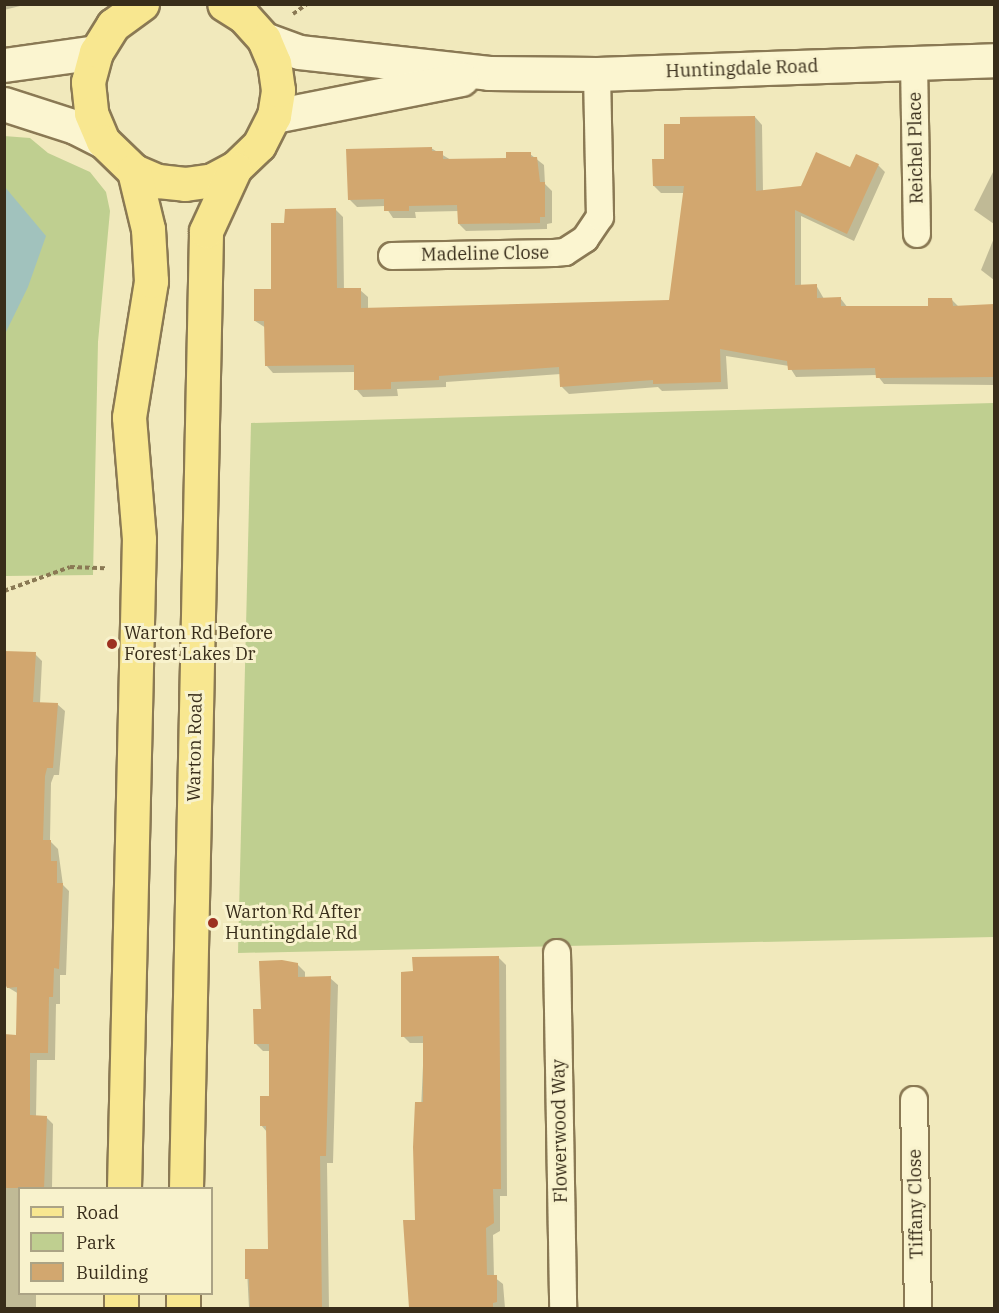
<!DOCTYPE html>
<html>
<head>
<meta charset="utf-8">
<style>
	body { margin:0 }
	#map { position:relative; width:999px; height:1313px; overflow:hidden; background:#f1e9bc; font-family:"IBM Plex Serif",serif }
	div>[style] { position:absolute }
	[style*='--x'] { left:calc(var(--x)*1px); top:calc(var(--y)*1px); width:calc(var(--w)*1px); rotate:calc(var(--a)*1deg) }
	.green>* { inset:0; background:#bfcf90 }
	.water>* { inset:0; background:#a1c2bd }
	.shadow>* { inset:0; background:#0003 }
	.building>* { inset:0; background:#d2a76f }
	.path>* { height:4px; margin-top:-2px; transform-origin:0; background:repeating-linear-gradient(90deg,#8a7954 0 4.5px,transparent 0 7.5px) }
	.roads { filter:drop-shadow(2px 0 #8a7954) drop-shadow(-2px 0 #8a7954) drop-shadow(0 2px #8a7954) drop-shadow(0 -2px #8a7954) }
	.street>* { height:26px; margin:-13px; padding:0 13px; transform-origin:13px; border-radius:13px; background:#fbf5d0 }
	.secondary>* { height:33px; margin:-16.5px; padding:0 16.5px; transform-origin:16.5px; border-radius:16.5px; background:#fbf5d0 }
	.primary>* { height:33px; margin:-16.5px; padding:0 16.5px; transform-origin:16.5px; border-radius:16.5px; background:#f8e790 }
	.dots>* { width:16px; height:16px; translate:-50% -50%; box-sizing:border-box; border:3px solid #f8f2cc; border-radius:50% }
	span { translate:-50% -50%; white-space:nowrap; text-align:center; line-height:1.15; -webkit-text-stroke:6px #f8f2cc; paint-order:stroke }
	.street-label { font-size:18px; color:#382d1a }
	.poi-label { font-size:18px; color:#382d1a }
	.left { translate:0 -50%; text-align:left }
	.frame { position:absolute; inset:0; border:6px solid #382d1a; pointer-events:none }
	.legend { position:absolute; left:18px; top:1187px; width:195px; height:108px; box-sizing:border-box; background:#f8f2cc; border:2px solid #aba385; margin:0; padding:8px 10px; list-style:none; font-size:18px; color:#382d1a }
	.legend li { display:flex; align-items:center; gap:12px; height:30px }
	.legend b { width:30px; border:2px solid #aba385 }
</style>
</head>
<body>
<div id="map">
	<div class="green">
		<div style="clip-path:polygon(4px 136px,30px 138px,48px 153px,90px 172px,106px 192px,110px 211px,98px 342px,93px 575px,5px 576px)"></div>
		<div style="clip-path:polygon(994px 403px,994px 937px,238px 953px,251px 423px)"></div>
	</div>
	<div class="water">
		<div style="clip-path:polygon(5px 187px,46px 236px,28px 287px,5px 334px)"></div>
	</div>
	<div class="shadow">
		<div style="clip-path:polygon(4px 4px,28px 4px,4px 10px)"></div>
		<div style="clip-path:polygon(755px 117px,762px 125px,763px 192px,802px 187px,850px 169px,878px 165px,885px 172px,854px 241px,801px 216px,801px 286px,816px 285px,824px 299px,841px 299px,848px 308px,930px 307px,952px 300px,959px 307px,994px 306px,994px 385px,884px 384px,877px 375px,796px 377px,789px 366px,726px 356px,728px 389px,662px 391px,658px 387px,569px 394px,562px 387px,561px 374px,446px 382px,446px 387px,397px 389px,398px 396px,363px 397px,356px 389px,355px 372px,273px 373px,266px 365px,266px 328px,255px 321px,273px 290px,286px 225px,336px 210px,343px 217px,344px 290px,360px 290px,368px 297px,368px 309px,670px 301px,685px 193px,661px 193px,654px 186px,666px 161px)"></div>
		<div style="clip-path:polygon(431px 148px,451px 160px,507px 159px,530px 154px,544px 165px,545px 184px,552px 191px,552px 223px,547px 224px,547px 229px,466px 231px,459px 224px,459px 211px,415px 212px,416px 218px,393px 218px,385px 206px,357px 207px,349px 199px)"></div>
		<div style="clip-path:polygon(994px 170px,994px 224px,974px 210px)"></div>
		<div style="clip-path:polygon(994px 238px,994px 280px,981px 270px)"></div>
		<div style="clip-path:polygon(4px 653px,35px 654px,42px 661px,40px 703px,57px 704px,65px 711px,59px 775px,54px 775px,51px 783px,50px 841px,58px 849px,63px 885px,69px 891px,66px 975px,60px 975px,60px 1004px,56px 1004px,55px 1060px,37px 1060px,36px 1117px,46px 1117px,53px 1124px,52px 1188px,20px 1188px,20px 1294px,36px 1294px,36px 1308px,4px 1308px,4px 1036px,18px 1036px,19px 994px,4px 985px)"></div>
		<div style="clip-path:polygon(498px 957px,506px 965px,507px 1196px,500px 1196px,500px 1231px,493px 1235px,494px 1277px,503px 1284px,505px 1308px,411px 1308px,405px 1221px,416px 1222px,424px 1043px,410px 1043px,403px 1036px)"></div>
		<div style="clip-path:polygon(297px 964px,305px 972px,305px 978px,330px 978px,338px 985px,333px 1163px,327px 1163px,329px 1308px,249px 1308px,246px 1251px,270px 1250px,267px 1132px,261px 1125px,270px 1098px,270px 1051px,263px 1051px,256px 1044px,262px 1010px)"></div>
	</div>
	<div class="building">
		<div style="clip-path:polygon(755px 116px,756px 191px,801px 186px,816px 152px,850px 167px,856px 154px,879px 164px,847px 234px,795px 210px,795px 285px,817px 284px,817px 298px,841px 297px,841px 306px,928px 306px,928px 298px,952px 298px,953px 306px,994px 304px,994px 377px,876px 378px,875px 368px,788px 370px,787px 361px,720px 349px,721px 382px,653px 384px,653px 380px,560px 387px,559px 367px,439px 376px,439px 380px,391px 382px,391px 389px,354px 390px,354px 365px,265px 366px,264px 321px,254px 321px,254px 289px,271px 289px,271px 223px,284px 223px,285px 209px,336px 208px,337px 288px,361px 288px,361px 308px,669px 300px,684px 186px,653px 186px,652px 159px,664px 159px,664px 124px,680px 124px,680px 117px)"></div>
		<div style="clip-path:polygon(432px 147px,432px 151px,443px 151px,443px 159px,506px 158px,506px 152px,531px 152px,531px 157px,537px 157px,540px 182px,545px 182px,545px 217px,540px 217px,540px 223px,458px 224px,457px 205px,409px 206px,409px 211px,384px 211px,384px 199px,348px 200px,346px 149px)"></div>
		<div style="clip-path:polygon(4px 651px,36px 652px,33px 702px,58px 703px,53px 768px,47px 768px,45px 776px,43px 840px,51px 840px,51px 861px,57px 861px,57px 883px,63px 883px,59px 969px,54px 968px,53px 997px,49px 997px,48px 1053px,30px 1053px,30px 1115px,47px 1116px,44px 1188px,4px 1188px,4px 1034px,16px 1035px,17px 987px,7px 988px,4px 979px)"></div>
		<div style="clip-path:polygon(499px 956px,501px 1189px,493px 1189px,494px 1223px,486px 1228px,487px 1275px,497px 1275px,497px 1302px,493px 1303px,493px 1308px,409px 1308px,403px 1220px,415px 1220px,413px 1147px,415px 1102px,423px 1102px,423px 1036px,401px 1037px,401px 972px,413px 971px,412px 957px)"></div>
		<div style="clip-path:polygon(282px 960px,298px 963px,298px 977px,331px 976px,326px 1156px,320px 1156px,322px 1308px,250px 1308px,249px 1279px,245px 1279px,245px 1249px,268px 1249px,266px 1126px,260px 1126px,260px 1096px,269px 1096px,269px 1044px,254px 1044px,253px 1009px,261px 1009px,259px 961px)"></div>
	</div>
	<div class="path">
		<div style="--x:293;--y:14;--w:17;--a:-36"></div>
		<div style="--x:4;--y:591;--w:70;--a:-20"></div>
		<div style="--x:70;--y:567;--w:35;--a:2"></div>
	</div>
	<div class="roads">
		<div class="street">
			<div style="--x:914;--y:63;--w:171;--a:89"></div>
			<div style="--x:392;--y:256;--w:162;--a:-1.1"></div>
			<div style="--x:554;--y:253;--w:11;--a:-5"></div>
			<div style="--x:565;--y:252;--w:24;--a:-33"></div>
			<div style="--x:585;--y:239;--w:27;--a:-56"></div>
			<div style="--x:600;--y:217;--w:143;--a:-91.2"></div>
			<div style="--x:557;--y:953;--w:355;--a:89"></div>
			<div style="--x:914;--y:1100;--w:208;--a:88.9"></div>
		</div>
		<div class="secondary">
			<div style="--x:264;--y:39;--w:37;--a:20"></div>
			<div style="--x:299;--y:52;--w:191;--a:6.3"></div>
			<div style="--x:489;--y:73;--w:108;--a:0.5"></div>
			<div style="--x:597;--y:74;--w:397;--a:-2"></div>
			<div style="--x:4;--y:65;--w:93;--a:-8"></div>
			<div style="--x:4;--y:104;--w:75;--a:17.9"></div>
			<div style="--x:75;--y:127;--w:31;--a:27"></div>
			<div style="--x:274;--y:116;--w:191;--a:-11.2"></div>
		</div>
		<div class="primary">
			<div style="--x:142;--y:4;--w:36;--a:144"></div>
			<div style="--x:113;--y:25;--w:32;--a:122"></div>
			<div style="--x:96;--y:52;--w:31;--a:105"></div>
			<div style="--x:88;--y:82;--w:31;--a:84"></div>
			<div style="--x:91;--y:113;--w:30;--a:67"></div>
			<div style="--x:103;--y:141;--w:43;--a:44.1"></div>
			<div style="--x:134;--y:171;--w:26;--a:23"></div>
			<div style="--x:158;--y:181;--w:27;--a:6"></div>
			<div style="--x:185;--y:184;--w:27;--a:-8"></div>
			<div style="--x:212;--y:180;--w:26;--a:-28"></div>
			<div style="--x:235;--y:168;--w:33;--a:-44"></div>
			<div style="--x:259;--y:145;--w:33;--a:-63"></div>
			<div style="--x:274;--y:116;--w:26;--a:-81"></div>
			<div style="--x:278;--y:90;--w:27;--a:-98"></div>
			<div style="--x:274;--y:63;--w:26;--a:-113"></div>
			<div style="--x:264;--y:39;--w:31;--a:-132"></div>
			<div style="--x:243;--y:16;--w:22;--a:-148"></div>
			<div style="--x:124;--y:1188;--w:649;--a:-88.68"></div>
			<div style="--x:139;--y:539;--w:122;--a:-94.7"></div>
			<div style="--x:129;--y:417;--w:138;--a:-80.8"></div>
			<div style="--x:151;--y:281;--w:52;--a:-93.3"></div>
			<div style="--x:148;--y:229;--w:60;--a:-103.6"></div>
			<div style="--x:186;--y:1188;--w:957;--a:-88.8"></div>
			<div style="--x:206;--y:231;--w:69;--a:-65.3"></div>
			<div style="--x:121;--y:1308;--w:14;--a:-90"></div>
			<div style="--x:183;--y:1308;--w:14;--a:-90"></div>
		</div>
	</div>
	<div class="dots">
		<div style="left:112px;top:644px;background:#9d3120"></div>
		<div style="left:213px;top:923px;background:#9d3120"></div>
	</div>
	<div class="street-label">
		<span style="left:742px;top:69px;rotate:-2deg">Huntingdale Road</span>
		<span style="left:916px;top:148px;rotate:-91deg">Reichel Place</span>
		<span style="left:485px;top:254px;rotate:-1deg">Madeline Close</span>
		<span style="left:195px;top:747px;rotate:-89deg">Warton Road</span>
		<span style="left:560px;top:1131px;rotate:-91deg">Flowerwood Way</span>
		<span style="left:916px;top:1204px;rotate:-91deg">Tiffany Close</span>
	</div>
	<div class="poi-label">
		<span class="left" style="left:124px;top:644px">Warton Rd Before<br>Forest Lakes Dr</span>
		<span class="left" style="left:225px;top:923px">Warton Rd After<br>Huntingdale Rd</span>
	</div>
	<div class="frame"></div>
	<ul class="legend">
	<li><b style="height:8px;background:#f8e790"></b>Road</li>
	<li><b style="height:16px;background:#bfcf90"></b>Park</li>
	<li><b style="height:16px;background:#d2a76f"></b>Building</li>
	</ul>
</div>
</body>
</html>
